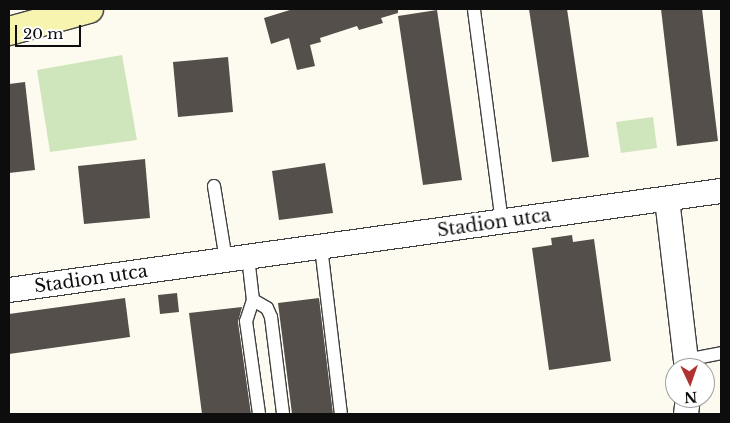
<!DOCTYPE html>
<html>
<head>
<meta charset="utf-8">
<style>
	body { margin:0 }
	#map { position:relative; width:730px; height:423px; overflow:hidden; background:#fdfbef; font-family:"Libre Baskerville",serif }
	div>[style] { position:absolute }
	[style*='--x'] { left:calc(var(--x)*1px); top:calc(var(--y)*1px); width:calc(var(--w)*1px); rotate:calc(var(--a)*1deg) }
	.green>* { inset:0; background:#cfe5bc }
	.building>* { inset:0; background:#554f4b }
	.roads { filter:drop-shadow(1px 0 #404040) drop-shadow(-1px 0 #404040) drop-shadow(0 1px #404040) drop-shadow(0 -1px #404040) }
	.service>* { height:12px; margin:-6px; padding:0 6px; transform-origin:6px; border-radius:6px; background:#fff }
	.minor>* { height:24px; margin:-12px; padding:0 12px; transform-origin:12px; border-radius:12px; background:#fff }
	.secondary>* { height:28px; margin:-14px; padding:0 14px; transform-origin:14px; border-radius:14px; background:#f7f4b0 }
	span { translate:-50% -50%; white-space:nowrap; text-align:center; line-height:1.15; -webkit-text-stroke:5px #fff; paint-order:stroke }
	.street-label { font-size:18px; color:#0d0d0d }
	.frame { position:absolute; inset:0; border:10px solid #0d0d0d; pointer-events:none }
	.north { position:absolute; left:665px; top:358px; width:50px; height:50px; box-sizing:border-box; background:#fff; border:1px solid #9e9e9e; border-radius:50%; rotate:177deg; font-size:14px; font-weight:700; line-height:20px; text-align:center; color:#0d0d0d }
	.north::after { content:''; display:block; margin:auto; width:18px; height:22px; background:#b03332; clip-path:polygon(50% 0,100% 100%,50% 72%,0 100%) }
	.scale { position:absolute; left:15px; top:25px; width:66px; height:22px; box-sizing:border-box; border:2px solid #0d0d0d; border-top:0; padding-left:6px; font-size:15px; line-height:18px; white-space:nowrap; color:#0d0d0d; -webkit-text-stroke:4px #fff; paint-order:stroke }
</style>
</head>
<body>
<div id="map">
	<div class="green">
		<div style="clip-path:polygon(122px 55px,137px 140px,50px 152px,37px 70px)"></div>
		<div style="clip-path:polygon(653px 117px,657px 148px,621px 153px,616px 122px)"></div>
	</div>
	<div class="building">
		<div style="clip-path:polygon(293px 9px,398px 9px,398px 13px,381px 18px,383px 23px,359px 30px,357px 26px,320px 38px,321px 42px,310px 45px,315px 66px,297px 70px,289px 38px,271px 44px,264px 18px)"></div>
		<div style="clip-path:polygon(529px 9px,567px 9px,589px 157px,552px 162px)"></div>
		<div style="clip-path:polygon(661px 9px,702px 9px,718px 141px,677px 146px)"></div>
		<div style="clip-path:polygon(437px 10px,462px 180px,423px 185px,398px 16px)"></div>
		<div style="clip-path:polygon(228px 57px,233px 112px,178px 117px,173px 62px)"></div>
		<div style="clip-path:polygon(25px 82px,35px 170px,9px 173px,9px 84px)"></div>
		<div style="clip-path:polygon(145px 159px,150px 218px,84px 224px,78px 166px)"></div>
		<div style="clip-path:polygon(325px 163px,333px 213px,279px 220px,272px 171px)"></div>
		<div style="clip-path:polygon(572px 235px,573px 242px,594px 239px,611px 361px,549px 370px,532px 248px,552px 245px,551px 238px)"></div>
		<div style="clip-path:polygon(177px 293px,179px 312px,160px 314px,158px 295px)"></div>
		<div style="clip-path:polygon(125px 298px,130px 337px,9px 354px,9px 314px)"></div>
		<div style="clip-path:polygon(319px 298px,333px 414px,292px 414px,278px 303px)"></div>
		<div style="clip-path:polygon(242px 307px,238px 322px,251px 414px,202px 414px,189px 313px)"></div>
	</div>
	<div class="roads">
		<div class="service">
			<div style="--x:474;--y:10;--w:214;--a:82.5"></div>
			<div style="--x:214;--y:186;--w:75;--a:80.8"></div>
			<div style="--x:321;--y:247;--w:168;--a:83.2"></div>
			<div style="--x:248;--y:257;--w:43;--a:83.4"></div>
			<div style="--x:253;--y:300;--w:22;--a:108"></div>
			<div style="--x:246;--y:321;--w:94;--a:82"></div>
			<div style="--x:253;--y:300;--w:16;--a:30"></div>
			<div style="--x:267;--y:308;--w:10;--a:66"></div>
			<div style="--x:271;--y:317;--w:98;--a:82.9"></div>
			<div style="--x:686;--y:360;--w:36;--a:-11"></div>
		</div>
		<div class="minor">
			<div style="--x:667;--y:199;--w:170;--a:83.3"></div>
			<div style="--x:9;--y:290;--w:719;--a:-7.92"></div>
			<div style="--x:686;--y:414;--w:16;--a:-83"></div>
		</div>
		<div class="secondary">
			<div style="--x:9;--y:31;--w:83;--a:-15.4"></div>
		</div>
	</div>
	<div class="street-label">
		<span style="left:494px;top:223px;rotate:-8deg">Stadion utca</span>
		<span style="left:91px;top:279px;rotate:-8deg">Stadion utca</span>
	</div>
	<div class="frame"></div>
	<div class="north">N</div>
	<div class="scale">20 m</div>
</div>
</body>
</html>
